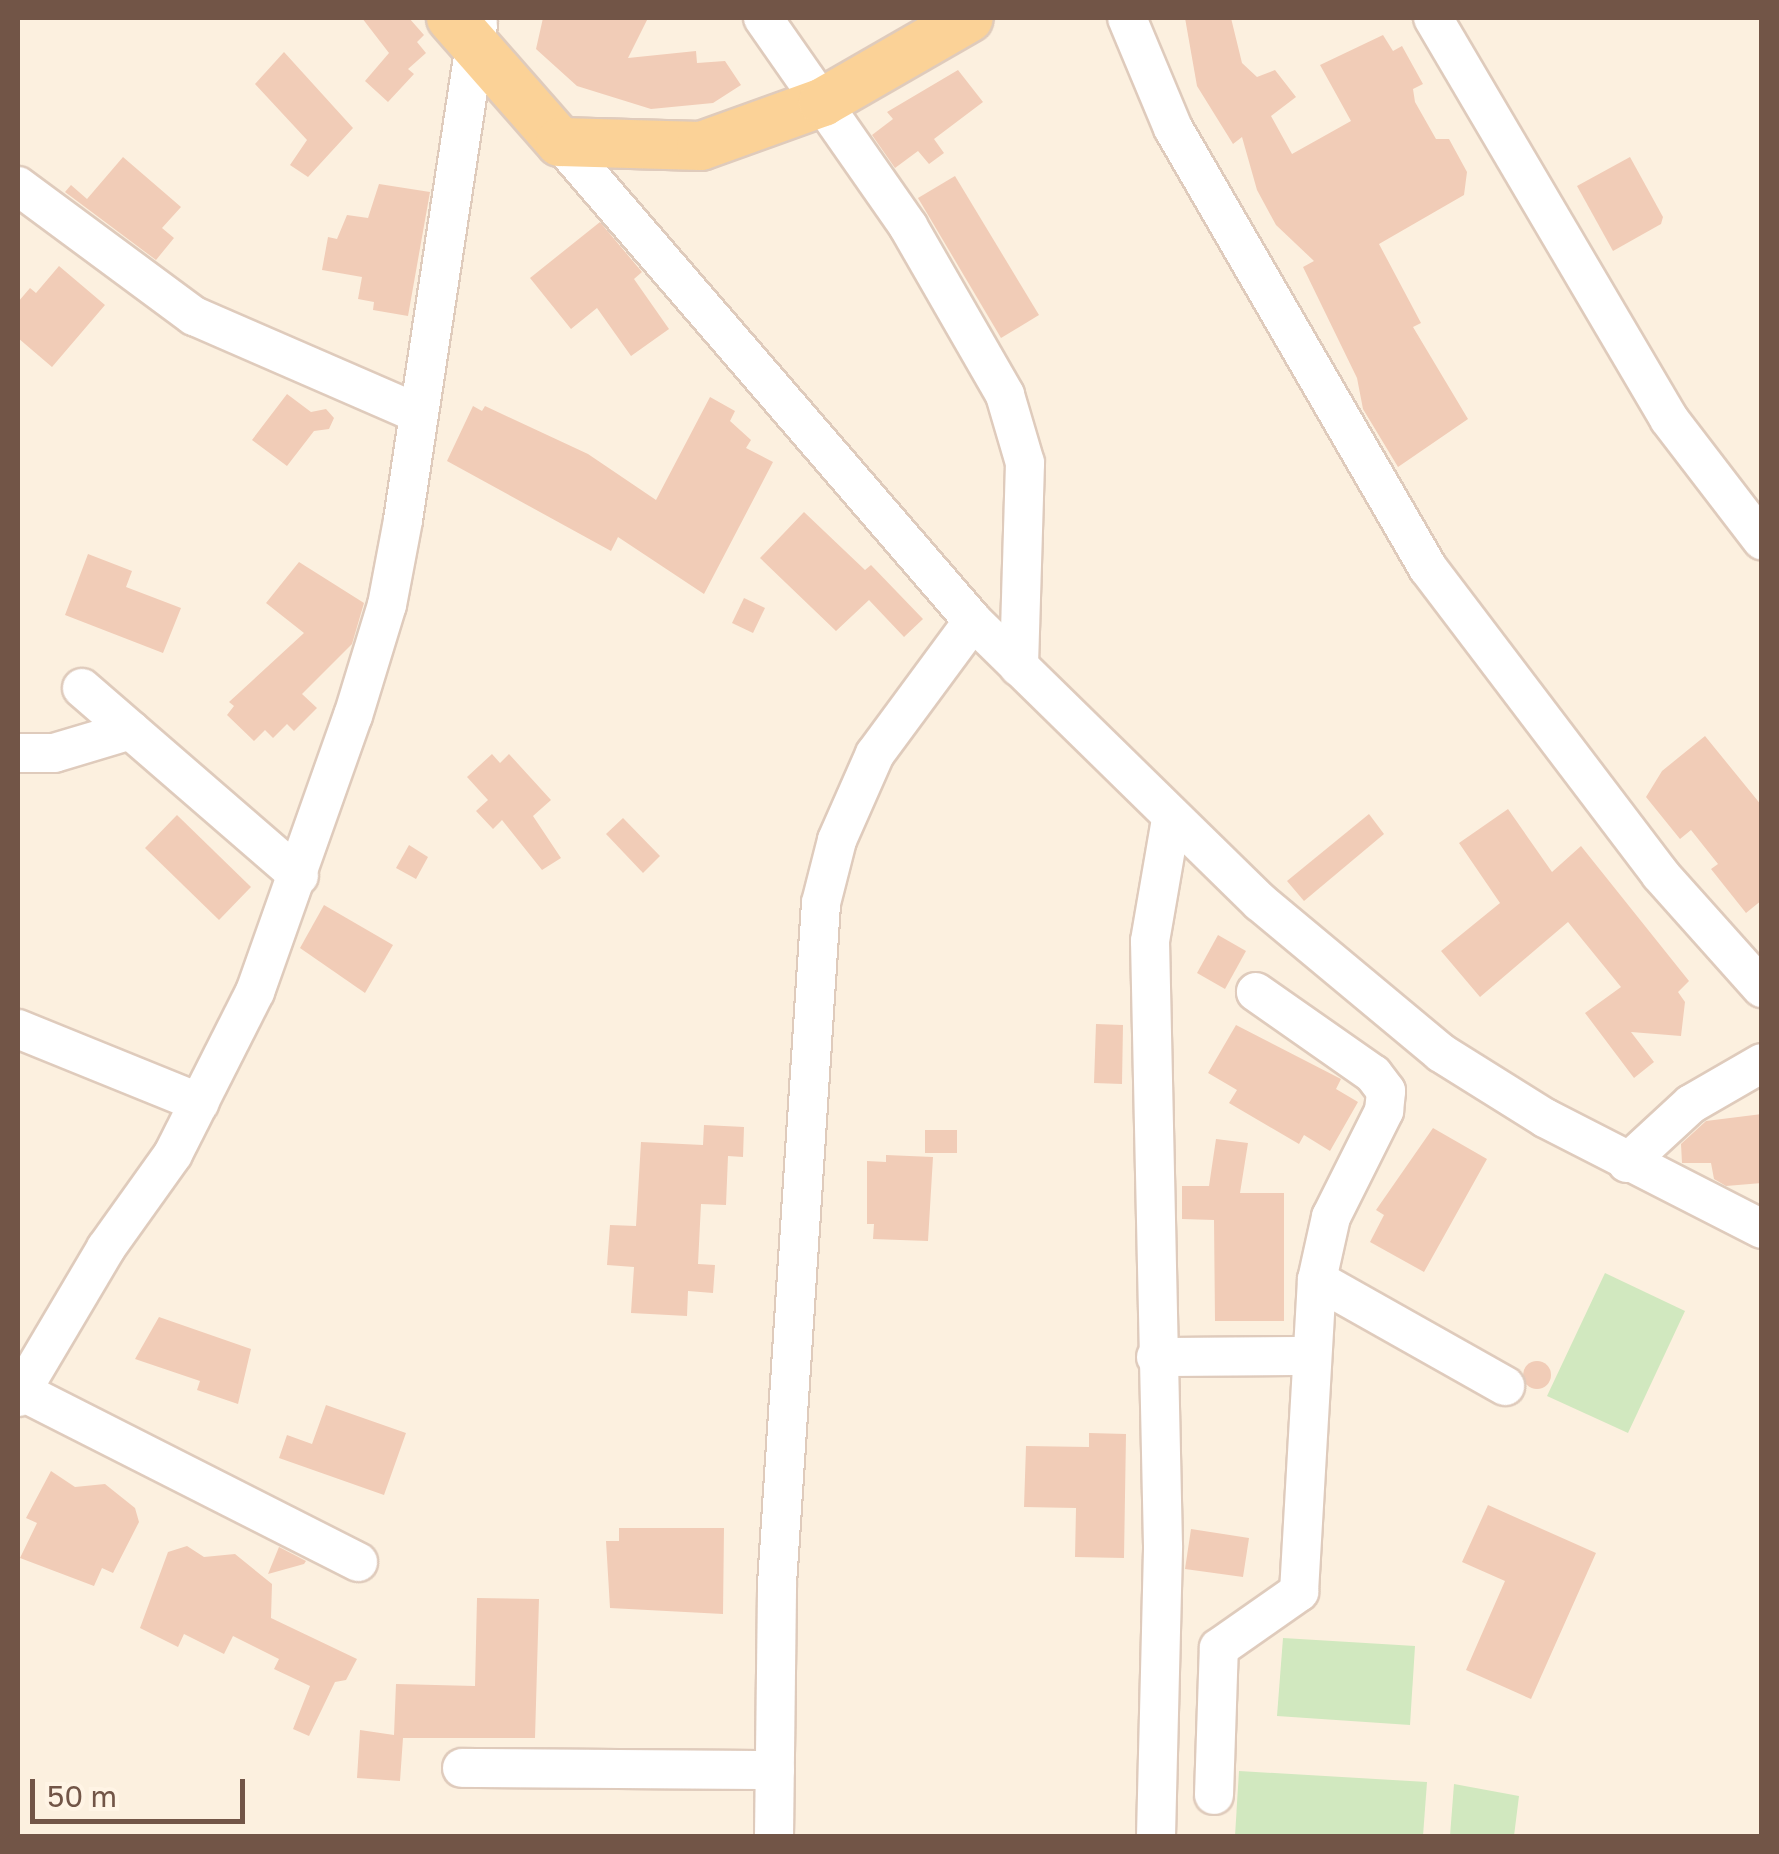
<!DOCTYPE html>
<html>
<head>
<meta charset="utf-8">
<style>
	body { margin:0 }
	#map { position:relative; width:1779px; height:1854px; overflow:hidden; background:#fcf0df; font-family:"Golos Text",sans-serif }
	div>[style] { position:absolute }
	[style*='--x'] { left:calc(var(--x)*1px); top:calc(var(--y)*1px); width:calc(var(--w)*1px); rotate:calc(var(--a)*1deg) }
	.green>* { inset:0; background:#d1e8bf }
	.building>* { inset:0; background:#f1ccb7 }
	.round { border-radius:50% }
	.roads { filter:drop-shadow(2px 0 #dfcbbc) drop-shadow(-2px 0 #dfcbbc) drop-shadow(0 2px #dfcbbc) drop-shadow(0 -2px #dfcbbc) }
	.minor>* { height:38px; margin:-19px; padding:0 19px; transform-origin:19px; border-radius:19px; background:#fff }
	.major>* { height:48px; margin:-24px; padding:0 24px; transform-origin:24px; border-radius:24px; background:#fbd297 }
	span { translate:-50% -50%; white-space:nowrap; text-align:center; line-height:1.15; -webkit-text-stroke:9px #fff4e5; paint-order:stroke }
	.frame { position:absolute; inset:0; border:20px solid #725547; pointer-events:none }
	.scale { position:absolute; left:30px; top:1779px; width:215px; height:45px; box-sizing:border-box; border:5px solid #725547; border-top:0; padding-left:12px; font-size:30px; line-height:35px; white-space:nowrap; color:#725547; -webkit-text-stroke:8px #fff4e5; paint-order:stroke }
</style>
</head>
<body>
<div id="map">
	<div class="green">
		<div style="clip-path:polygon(1605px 1273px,1685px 1311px,1628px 1433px,1547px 1396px)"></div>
		<div style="clip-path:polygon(1283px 1638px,1415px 1646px,1410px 1725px,1277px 1716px)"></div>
		<div style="clip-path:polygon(1239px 1771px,1427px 1782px,1423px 1836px,1235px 1836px)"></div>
		<div style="clip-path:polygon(1454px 1784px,1519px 1796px,1514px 1836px,1450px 1836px)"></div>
	</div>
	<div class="building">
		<div style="clip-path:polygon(362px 18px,409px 18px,424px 35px,417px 42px,426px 53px,408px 69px,414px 74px,388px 102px,365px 81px,389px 53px)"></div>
		<div style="clip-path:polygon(543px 18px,648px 18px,628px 58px,696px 51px,697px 63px,725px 61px,741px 85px,713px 103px,651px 109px,577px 86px,536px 49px)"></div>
		<div style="clip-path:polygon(1185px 18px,1231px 18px,1242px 63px,1257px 77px,1275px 70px,1296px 97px,1271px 116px,1292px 154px,1351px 121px,1320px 65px,1383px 35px,1393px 51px,1402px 46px,1423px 84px,1413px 89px,1415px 102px,1436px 139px,1449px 139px,1467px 172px,1464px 195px,1379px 244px,1421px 323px,1413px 327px,1468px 419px,1398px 467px,1363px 409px,1357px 378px,1303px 267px,1314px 261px,1276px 225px,1257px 190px,1242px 137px,1233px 144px,1197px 86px)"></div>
		<div style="clip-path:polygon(284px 52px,353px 128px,308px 177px,290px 165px,307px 140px,255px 84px)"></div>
		<div style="clip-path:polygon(958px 70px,983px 102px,934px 139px,944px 153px,929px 164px,918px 151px,895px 168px,872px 135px,893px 119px,887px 112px)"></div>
		<div style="clip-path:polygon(123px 157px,181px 207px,162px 228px,174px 238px,156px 260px,65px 192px,71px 185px,87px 199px)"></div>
		<div style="clip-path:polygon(1630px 157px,1663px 217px,1661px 224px,1613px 251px,1577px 186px)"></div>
		<div style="clip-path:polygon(955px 176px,1039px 315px,1001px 338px,918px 198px)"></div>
		<div style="clip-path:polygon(379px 184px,430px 192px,408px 316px,373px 310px,374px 302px,358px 299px,362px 277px,322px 270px,328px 237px,337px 239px,347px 215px,368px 218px)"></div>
		<div style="clip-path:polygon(600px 222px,642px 272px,634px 279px,669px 329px,631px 356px,597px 308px,571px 329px,530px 278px)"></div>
		<div style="clip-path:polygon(59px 266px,105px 305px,52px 367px,18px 338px,18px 302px,30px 288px,36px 293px)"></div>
		<div style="clip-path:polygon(287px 394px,311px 412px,326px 409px,334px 418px,329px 429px,314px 431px,287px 466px,252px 440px)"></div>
		<div style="clip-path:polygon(710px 397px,735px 411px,730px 421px,751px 440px,746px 448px,773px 462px,704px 594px,618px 537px,611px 551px,447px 461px,473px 406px,482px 411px,485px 406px,588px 454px,656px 500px)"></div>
		<div style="clip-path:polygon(804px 512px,865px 570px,871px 565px,923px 619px,904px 637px,869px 600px,836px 631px,760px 558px)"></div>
		<div style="clip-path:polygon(88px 554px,132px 571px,126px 587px,181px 608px,163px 653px,65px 615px)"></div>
		<div style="clip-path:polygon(299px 562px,364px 603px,352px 644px,302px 694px,317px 708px,294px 731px,287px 724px,273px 738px,265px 730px,254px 741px,227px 715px,234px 706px,229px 702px,304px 633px,266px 603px)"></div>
		<div style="clip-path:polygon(744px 598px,765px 608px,753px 633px,732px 623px)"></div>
		<div style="clip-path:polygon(1705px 736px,1762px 806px,1762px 900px,1746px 913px,1711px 869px,1718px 864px,1691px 830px,1680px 839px,1646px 797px,1662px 771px)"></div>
		<div style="clip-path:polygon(492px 754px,500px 763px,509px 754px,551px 800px,533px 816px,561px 858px,542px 870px,502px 820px,493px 829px,476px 811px,488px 800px,467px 777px)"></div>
		<div style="clip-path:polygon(1508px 809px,1552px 872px,1581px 846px,1689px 981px,1678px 992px,1685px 1002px,1681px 1036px,1631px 1032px,1654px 1062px,1634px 1078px,1585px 1013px,1621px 987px,1568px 922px,1480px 997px,1441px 951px,1500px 903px,1459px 843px)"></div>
		<div style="clip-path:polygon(1369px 814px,1384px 834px,1304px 901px,1287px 881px)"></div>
		<div style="clip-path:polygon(177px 815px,251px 887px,219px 920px,145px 848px)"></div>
		<div style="clip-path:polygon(623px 818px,660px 856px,643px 873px,606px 834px)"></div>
		<div style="clip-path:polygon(409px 845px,428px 857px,416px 879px,396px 868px)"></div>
		<div style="clip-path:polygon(324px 905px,393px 945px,365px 993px,300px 948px)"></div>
		<div style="clip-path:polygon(1218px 935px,1246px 951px,1225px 989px,1197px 973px)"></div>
		<div style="clip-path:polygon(1096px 1024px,1123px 1025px,1122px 1084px,1094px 1083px)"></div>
		<div style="clip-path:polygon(1236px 1025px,1341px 1079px,1336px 1089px,1358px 1102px,1330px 1151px,1304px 1135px,1299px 1144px,1229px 1103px,1237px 1090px,1208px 1073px)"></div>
		<div style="clip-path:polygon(1762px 1114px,1762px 1183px,1726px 1186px,1714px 1179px,1711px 1163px,1682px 1163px,1681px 1144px,1706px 1121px)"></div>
		<div style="clip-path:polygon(704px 1125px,744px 1127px,743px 1157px,728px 1156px,726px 1205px,701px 1204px,698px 1264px,715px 1265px,713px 1293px,688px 1291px,687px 1316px,631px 1313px,634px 1267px,607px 1265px,610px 1225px,636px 1226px,641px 1142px,703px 1145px)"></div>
		<div style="clip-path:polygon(1433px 1128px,1487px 1159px,1424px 1272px,1370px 1242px,1384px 1215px,1376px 1210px)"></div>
		<div style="clip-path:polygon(925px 1130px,957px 1130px,957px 1153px,925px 1153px)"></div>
		<div style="clip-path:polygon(1216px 1139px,1248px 1143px,1240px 1193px,1284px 1193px,1284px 1321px,1215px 1321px,1214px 1220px,1182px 1219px,1182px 1186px,1209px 1186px)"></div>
		<div style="clip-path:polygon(886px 1155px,933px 1157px,928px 1241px,873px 1239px,874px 1224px,867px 1224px,867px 1161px,886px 1162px)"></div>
		<div style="clip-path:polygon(159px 1317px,251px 1349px,238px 1404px,197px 1390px,200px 1381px,135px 1359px)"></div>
		<div class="round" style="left:1523px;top:1361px;width:28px;height:28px"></div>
		<div style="clip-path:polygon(326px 1405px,406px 1433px,384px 1495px,279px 1458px,287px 1435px,312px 1444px)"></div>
		<div style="clip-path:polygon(1089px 1433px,1126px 1434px,1124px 1558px,1075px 1557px,1076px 1508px,1024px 1507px,1026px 1446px,1089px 1447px)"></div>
		<div style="clip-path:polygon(51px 1471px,75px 1487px,105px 1484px,135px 1508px,139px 1522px,113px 1573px,102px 1568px,94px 1586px,20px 1558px,37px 1523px,26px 1518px)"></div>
		<div style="clip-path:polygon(1488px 1505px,1596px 1553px,1531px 1699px,1466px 1670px,1505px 1581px,1462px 1562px)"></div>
		<div style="clip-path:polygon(619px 1528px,724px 1528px,723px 1614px,610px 1608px,606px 1541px,619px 1541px)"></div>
		<div style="clip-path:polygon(1191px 1529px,1249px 1538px,1243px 1577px,1185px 1569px)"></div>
		<div style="clip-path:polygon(187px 1546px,204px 1557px,235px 1554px,272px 1584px,271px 1618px,357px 1659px,346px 1680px,335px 1682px,309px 1736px,293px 1729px,310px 1686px,274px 1669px,279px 1659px,233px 1636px,224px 1654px,184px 1634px,178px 1647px,140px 1628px,168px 1552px)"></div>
		<div style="clip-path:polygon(279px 1547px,306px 1561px,304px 1564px,268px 1574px)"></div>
		<div style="clip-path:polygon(477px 1598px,539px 1599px,535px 1738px,403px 1738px,400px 1781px,357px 1778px,360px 1730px,394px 1735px,396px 1684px,475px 1686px)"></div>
	</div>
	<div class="roads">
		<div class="minor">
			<div style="--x:763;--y:18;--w:254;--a:55.1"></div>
			<div style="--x:908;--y:226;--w:195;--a:60.1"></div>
			<div style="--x:1005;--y:395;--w:71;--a:73.6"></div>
			<div style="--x:1025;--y:463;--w:204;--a:91.7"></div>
			<div style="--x:1127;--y:18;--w:119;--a:67.3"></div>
			<div style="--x:1173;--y:128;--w:509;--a:59.91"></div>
			<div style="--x:1428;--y:568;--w:384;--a:52.8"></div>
			<div style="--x:1660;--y:874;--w:153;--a:48.2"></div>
			<div style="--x:1433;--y:18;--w:465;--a:59.5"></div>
			<div style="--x:1669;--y:419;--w:153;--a:52.5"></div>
			<div style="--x:560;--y:142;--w:632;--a:49.23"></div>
			<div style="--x:973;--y:621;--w:402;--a:44.4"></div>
			<div style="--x:1260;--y:902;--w:236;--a:39.8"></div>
			<div style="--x:1441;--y:1053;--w:123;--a:32"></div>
			<div style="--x:1545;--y:1118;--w:244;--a:27.1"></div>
			<div style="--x:18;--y:186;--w:219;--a:36.5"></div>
			<div style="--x:194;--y:316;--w:243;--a:23.5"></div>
			<div style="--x:82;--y:688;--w:287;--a:40.9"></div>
			<div style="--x:18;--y:753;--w:36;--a:0"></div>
			<div style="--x:54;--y:753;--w:80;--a:-16.6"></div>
			<div style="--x:18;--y:1029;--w:196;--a:22.1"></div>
			<div style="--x:1627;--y:1163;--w:87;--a:-42.7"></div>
			<div style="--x:1691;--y:1104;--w:82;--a:-30"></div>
			<div style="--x:1317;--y:1280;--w:216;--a:29.4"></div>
			<div style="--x:1156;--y:1357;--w:152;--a:-0.4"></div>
			<div style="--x:21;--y:1391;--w:378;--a:26.9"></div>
			<div style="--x:18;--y:1397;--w:173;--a:-59.4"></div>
			<div style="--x:106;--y:1248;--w:115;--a:-54.5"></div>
			<div style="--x:173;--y:1154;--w:182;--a:-63.2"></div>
			<div style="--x:255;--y:992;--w:293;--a:-70.5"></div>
			<div style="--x:353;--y:716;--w:116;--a:-73"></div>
			<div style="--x:387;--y:605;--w:86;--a:-79.3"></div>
			<div style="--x:403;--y:520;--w:502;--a:-81.4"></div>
			<div style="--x:462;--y:1768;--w:313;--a:0.4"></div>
			<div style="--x:1214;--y:1795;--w:147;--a:-88.1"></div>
			<div style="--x:1219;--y:1648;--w:98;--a:-35"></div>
			<div style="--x:1299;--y:1592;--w:313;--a:-86.7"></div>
			<div style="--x:1317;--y:1280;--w:65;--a:-77.5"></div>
			<div style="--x:1331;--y:1217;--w:119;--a:-63.4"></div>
			<div style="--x:1384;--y:1111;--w:20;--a:-84"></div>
			<div style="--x:1386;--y:1091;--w:21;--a:-127"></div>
			<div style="--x:1373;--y:1074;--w:143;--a:-145"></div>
			<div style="--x:774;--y:1836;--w:252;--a:-89.3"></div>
			<div style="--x:777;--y:1584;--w:682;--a:-86.3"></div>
			<div style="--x:821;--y:903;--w:65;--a:-75.7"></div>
			<div style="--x:837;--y:840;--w:94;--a:-66.2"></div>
			<div style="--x:875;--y:754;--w:165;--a:-53.6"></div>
			<div style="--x:1156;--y:1836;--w:290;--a:-88.6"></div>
			<div style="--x:1163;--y:1546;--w:605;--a:-91.23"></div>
			<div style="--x:1150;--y:941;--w:123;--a:-80.2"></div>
		</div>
		<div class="major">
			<div style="--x:451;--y:18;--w:165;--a:48.7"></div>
			<div style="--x:560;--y:142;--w:141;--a:1.6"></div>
			<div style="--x:701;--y:146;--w:130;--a:-19.8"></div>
			<div style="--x:823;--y:102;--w:168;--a:-29.9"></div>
		</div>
	</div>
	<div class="frame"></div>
	<div class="scale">50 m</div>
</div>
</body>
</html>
